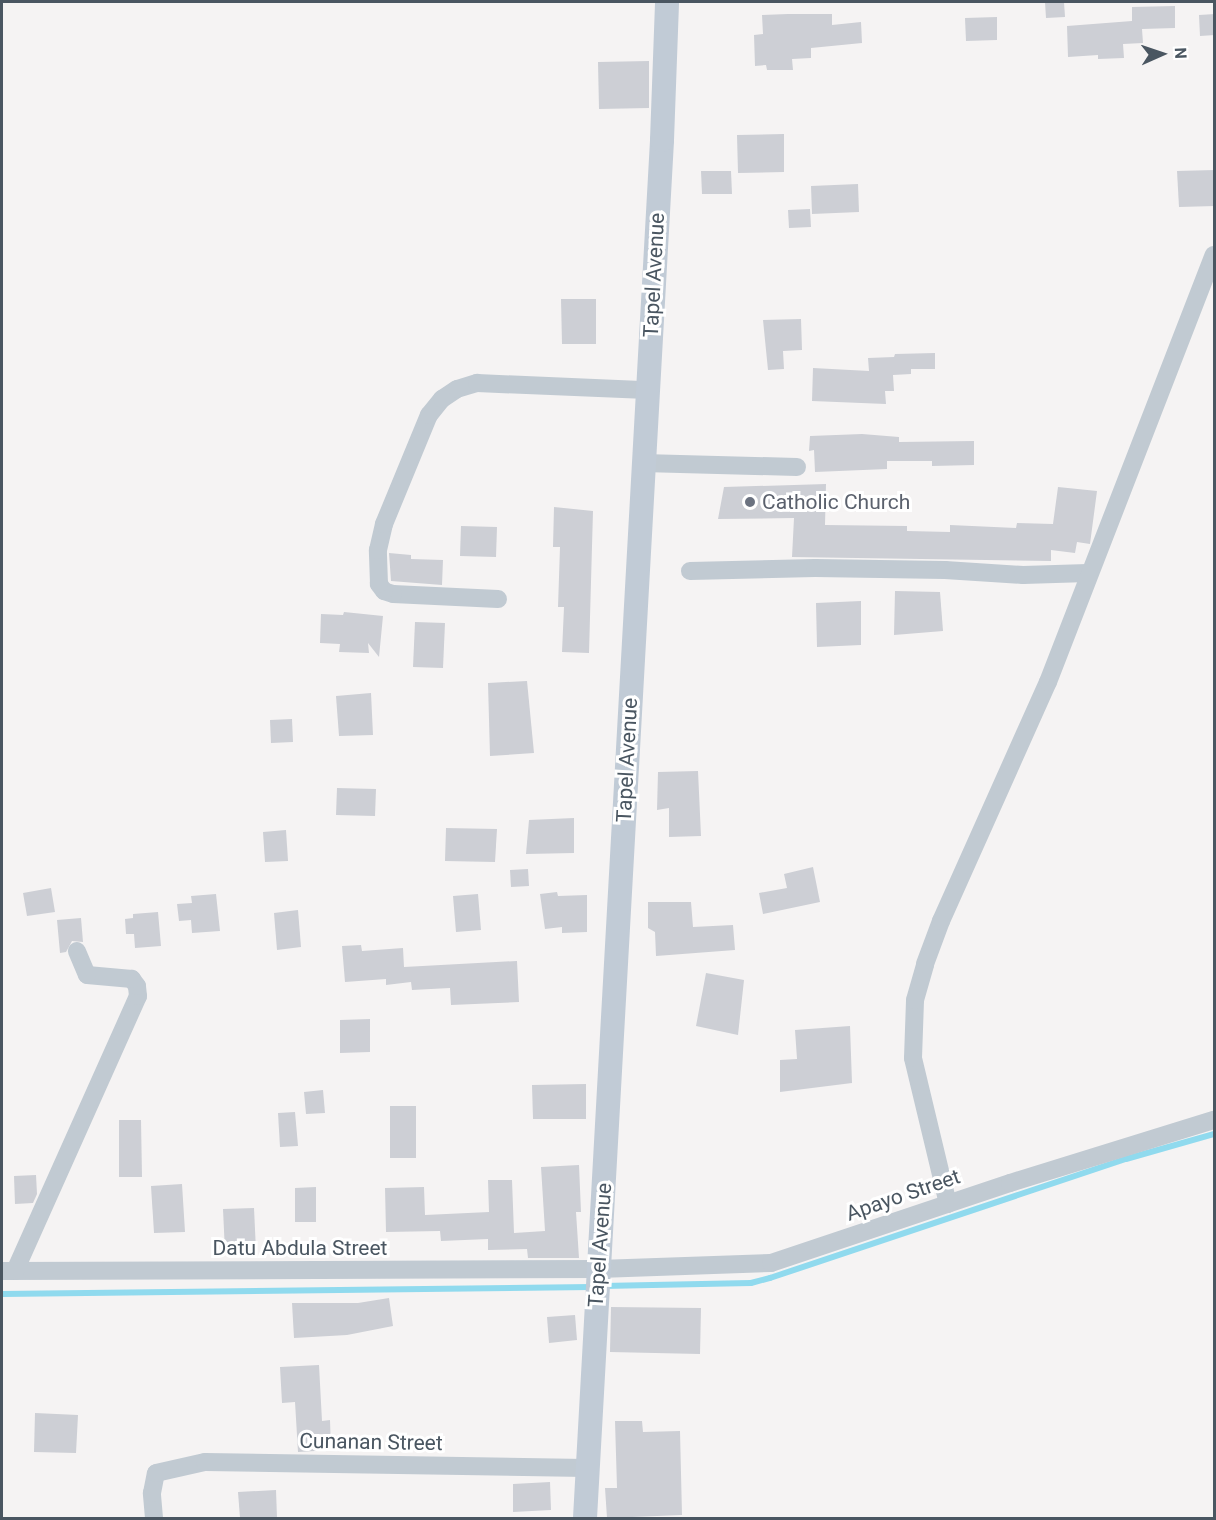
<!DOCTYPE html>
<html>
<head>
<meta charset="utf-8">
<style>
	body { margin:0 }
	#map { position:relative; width:1216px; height:1520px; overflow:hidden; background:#f5f3f3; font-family:Roboto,sans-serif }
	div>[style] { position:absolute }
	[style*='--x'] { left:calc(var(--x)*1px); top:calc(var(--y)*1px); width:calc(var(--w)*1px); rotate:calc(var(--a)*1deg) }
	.stream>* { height:6px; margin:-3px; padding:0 3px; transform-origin:3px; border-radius:3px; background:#90daee }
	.building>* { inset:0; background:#cdcfd5 }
	.street>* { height:18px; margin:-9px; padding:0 9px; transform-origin:9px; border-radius:9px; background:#c1cad2 }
	.secondary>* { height:24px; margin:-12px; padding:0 12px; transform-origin:12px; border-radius:12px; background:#c1cbd6 }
	.dots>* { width:16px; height:16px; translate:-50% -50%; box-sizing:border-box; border:3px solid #fff; border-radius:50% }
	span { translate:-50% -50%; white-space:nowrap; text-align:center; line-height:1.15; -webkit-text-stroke:6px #fff; paint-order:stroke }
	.street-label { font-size:21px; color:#4a5661 }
	.worship-label { font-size:21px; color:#5b616d }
	.left { translate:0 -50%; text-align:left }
	.frame { position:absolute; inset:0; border:3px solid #4a5661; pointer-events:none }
	.north { position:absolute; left:1132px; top:24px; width:60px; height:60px; -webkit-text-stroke:4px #fff; paint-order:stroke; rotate:87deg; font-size:16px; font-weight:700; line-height:24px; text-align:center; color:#4a5661 }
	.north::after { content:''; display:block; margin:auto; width:21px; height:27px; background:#4a5661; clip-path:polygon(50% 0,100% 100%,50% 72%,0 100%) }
</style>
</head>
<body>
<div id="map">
	<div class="stream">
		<div style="--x:603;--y:1286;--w:148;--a:-1.2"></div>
		<div style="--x:751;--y:1283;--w:20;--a:-15"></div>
		<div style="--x:770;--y:1278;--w:375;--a:-18.5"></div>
		<div style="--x:1126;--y:1159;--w:91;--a:-15.9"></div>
		<div style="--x:2;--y:1294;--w:590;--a:-0.68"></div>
	</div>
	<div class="building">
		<div style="clip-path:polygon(1045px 2px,1064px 2px,1065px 17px,1046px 18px)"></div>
		<div style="clip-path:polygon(1175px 6px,1175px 28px,1142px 29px,1143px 43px,1123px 44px,1124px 58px,1098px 59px,1098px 55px,1068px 57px,1067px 26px,1132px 21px,1132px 7px)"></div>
		<div style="clip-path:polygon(788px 14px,832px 14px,832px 25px,861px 22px,862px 43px,811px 48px,811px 58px,792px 59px,793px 70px,767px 70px,766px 65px,755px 66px,754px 35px,763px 34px,762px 15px)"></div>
		<div style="clip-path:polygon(1215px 14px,1215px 35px,1200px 36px,1199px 15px)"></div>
		<div style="clip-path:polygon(997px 17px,997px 40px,966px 41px,965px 18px)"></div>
		<div style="clip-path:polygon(649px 61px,649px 108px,599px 109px,598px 62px)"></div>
		<div style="clip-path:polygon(784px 134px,784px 172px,738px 173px,737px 135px)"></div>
		<div style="clip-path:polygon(1215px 170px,1215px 206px,1179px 207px,1177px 171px)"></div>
		<div style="clip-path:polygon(701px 171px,731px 171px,732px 194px,702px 194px)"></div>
		<div style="clip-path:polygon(858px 184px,859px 212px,812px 214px,811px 186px)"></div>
		<div style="clip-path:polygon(810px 209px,811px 227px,789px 228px,788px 210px)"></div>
		<div style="clip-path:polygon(561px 299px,596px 299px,596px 344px,562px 344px)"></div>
		<div style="clip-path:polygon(801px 319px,802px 350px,783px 351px,784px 369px,768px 370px,763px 320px)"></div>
		<div style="clip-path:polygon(935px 353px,935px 369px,911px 369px,911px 374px,893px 375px,894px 391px,885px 391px,886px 404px,812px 401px,813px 368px,869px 371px,868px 358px,894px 357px,895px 354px)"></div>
		<div style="clip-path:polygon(862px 434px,899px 437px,899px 442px,974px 441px,974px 465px,932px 466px,932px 461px,887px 461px,887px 469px,815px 472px,814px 450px,809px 451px,810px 436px)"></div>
		<div style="clip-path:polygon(826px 484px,825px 525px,907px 526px,907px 531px,950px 532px,950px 525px,1016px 528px,1017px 523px,1053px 524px,1058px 487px,1097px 491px,1090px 544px,1077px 542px,1075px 553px,1051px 550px,1051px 561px,792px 557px,794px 518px,718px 519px,724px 487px)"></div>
		<div style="clip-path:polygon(554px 507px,593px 511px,589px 653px,562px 652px,564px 607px,558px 607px,560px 547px,553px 547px)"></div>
		<div style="clip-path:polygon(461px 526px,497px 527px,496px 557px,460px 556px)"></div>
		<div style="clip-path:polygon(389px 553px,411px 555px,411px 559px,443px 560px,442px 585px,391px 581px)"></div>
		<div style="clip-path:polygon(895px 591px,940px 592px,943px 631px,894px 635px)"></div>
		<div style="clip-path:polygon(861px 601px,861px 645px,817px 647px,816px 603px)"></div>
		<div style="clip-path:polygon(344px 612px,383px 616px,379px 657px,368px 643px,369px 653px,339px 652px,340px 644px,320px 643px,321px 614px,343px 615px)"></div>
		<div style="clip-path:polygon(415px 622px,445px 623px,443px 668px,413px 667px)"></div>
		<div style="clip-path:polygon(527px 681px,534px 753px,490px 756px,488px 683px)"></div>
		<div style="clip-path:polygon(371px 693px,373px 735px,339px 736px,336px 696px)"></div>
		<div style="clip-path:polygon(292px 719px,293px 742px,271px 743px,270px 720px)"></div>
		<div style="clip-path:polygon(698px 771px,701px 836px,669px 837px,669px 808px,657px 810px,658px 772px)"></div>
		<div style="clip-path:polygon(337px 788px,376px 789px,375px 816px,336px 815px)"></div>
		<div style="clip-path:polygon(574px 818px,574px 853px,526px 854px,529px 820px)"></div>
		<div style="clip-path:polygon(446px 828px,497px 829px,495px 862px,445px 861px)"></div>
		<div style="clip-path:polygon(286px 830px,288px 861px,265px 862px,263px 832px)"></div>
		<div style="clip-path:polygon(813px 867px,820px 902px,763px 914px,759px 893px,787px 888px,784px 874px)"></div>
		<div style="clip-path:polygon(528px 869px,529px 886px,511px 887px,510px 870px)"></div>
		<div style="clip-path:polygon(51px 888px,55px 912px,27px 916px,23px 893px)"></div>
		<div style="clip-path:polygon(557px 892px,558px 896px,587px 895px,587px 932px,562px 933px,562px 927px,545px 929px,540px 894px)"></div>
		<div style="clip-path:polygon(216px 894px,220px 931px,192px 933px,191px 920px,179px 921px,177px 904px,192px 903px,191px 896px)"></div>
		<div style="clip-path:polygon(478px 894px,481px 930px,456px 932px,453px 896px)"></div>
		<div style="clip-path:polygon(648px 902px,691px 902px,693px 927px,733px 925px,735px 950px,656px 956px,655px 932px,648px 928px)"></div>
		<div style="clip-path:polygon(298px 910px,301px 947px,277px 950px,274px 913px)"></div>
		<div style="clip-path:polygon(158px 912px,161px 946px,135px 948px,134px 934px,126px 934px,125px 919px,133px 918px,133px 914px)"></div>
		<div style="clip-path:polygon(81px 918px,83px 942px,72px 941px,66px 952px,60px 953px,57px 920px)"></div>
		<div style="clip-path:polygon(361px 945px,362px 951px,403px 948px,404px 967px,517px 961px,519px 1002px,451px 1005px,450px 988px,412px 990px,411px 982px,386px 985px,386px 979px,345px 982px,342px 946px)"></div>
		<div style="clip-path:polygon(706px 973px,744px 980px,738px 1035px,696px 1026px)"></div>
		<div style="clip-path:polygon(370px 1019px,370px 1052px,340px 1053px,340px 1020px)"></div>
		<div style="clip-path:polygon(850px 1026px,852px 1083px,780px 1092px,780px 1060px,797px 1059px,795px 1030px)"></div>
		<div style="clip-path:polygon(586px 1084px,586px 1119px,533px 1119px,532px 1085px)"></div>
		<div style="clip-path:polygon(323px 1090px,325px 1113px,306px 1114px,304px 1092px)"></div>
		<div style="clip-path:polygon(390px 1106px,416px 1106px,416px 1158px,390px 1158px)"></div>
		<div style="clip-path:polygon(295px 1112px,298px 1146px,280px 1147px,278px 1113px)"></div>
		<div style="clip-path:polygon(119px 1120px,141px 1120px,142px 1177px,119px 1177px)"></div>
		<div style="clip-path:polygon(579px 1165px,581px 1212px,576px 1212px,579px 1258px,528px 1258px,527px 1249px,488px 1250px,488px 1239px,441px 1241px,440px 1231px,386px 1232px,385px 1188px,424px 1187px,425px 1215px,489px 1212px,488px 1180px,512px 1180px,514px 1233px,545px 1231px,541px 1167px)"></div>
		<div style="clip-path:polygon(36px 1175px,37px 1194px,33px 1203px,15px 1204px,14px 1176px)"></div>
		<div style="clip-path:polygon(182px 1184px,185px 1232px,154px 1233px,151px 1186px)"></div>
		<div style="clip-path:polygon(316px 1187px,316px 1222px,295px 1222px,295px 1188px)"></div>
		<div style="clip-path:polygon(254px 1208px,256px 1251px,225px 1252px,223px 1209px)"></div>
		<div style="clip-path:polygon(389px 1298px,393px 1326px,347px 1335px,294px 1338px,292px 1303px,358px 1303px)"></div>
		<div style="clip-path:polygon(611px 1307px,701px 1308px,700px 1354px,610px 1352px)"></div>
		<div style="clip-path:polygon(575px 1315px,577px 1340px,549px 1343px,547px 1317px)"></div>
		<div style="clip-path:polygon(319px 1365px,322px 1421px,330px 1420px,331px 1450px,298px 1452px,295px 1402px,282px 1403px,280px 1367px)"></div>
		<div style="clip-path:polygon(35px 1413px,78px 1415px,76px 1453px,34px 1452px)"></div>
		<div style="clip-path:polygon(615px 1421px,642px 1421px,643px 1432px,680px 1431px,682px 1515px,607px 1518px,605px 1488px,617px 1488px)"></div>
		<div style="clip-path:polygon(550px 1482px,551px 1510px,513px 1512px,513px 1484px)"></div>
		<div style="clip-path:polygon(276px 1490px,277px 1518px,240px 1518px,238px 1492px)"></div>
	</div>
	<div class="street">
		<div style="--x:643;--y:463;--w:154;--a:1.5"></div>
		<div style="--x:690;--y:571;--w:125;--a:-1.4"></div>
		<div style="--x:815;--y:568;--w:130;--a:0.9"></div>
		<div style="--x:945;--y:570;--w:78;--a:3.7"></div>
		<div style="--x:1023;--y:575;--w:65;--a:-1.8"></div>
		<div style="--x:498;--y:599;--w:105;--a:-177.3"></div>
		<div style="--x:393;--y:594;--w:9;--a:-162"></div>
		<div style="--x:384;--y:591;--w:9;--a:-126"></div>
		<div style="--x:379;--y:584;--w:34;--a:-92"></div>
		<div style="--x:378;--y:550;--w:27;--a:-77"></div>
		<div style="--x:384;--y:524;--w:118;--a:-67.6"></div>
		<div style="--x:429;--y:415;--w:21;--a:-51"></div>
		<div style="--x:442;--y:399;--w:18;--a:-34"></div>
		<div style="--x:457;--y:389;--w:21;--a:-17"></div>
		<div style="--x:477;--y:383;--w:170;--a:2.4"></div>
		<div style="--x:948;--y:1204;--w:150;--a:-103.5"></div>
		<div style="--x:913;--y:1058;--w:58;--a:-88"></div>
		<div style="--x:915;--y:1000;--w:37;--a:-74"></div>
		<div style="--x:925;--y:964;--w:46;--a:-69.6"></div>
		<div style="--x:941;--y:921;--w:262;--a:-65.9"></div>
		<div style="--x:1048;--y:682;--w:458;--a:-68.8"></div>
		<div style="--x:2;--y:1271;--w:597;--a:-0.19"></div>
		<div style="--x:599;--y:1269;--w:172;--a:-2"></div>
		<div style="--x:771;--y:1263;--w:252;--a:-18.5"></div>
		<div style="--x:1010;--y:1183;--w:214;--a:-17.2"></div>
		<div style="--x:15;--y:1271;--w:301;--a:-65.9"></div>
		<div style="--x:138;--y:996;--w:10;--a:-96"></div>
		<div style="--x:137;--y:986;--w:9;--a:-126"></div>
		<div style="--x:132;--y:979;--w:45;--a:-174.9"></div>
		<div style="--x:87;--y:975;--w:26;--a:-113"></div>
		<div style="--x:154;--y:1518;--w:25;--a:-95"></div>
		<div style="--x:152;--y:1493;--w:20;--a:-79"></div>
		<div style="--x:156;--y:1473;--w:50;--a:-12.7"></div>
		<div style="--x:205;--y:1462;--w:381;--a:0.9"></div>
	</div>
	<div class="secondary">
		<div style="--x:585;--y:1518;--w:1380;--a:-86.8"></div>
		<div style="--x:662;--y:140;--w:138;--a:-87.9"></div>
	</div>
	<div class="dots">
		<div style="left:750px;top:502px;background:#6b7280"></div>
	</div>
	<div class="street-label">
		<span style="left:654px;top:275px;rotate:-87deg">Tapel Avenue</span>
		<span style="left:627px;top:760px;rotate:-87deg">Tapel Avenue</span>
		<span style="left:903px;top:1195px;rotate:-19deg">Apayo Street</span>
		<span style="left:600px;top:1245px;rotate:-86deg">Tapel Avenue</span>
		<span style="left:300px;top:1248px">Datu Abdula Street</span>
		<span style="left:371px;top:1442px;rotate:1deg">Cunanan Street</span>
	</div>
	<div class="worship-label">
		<span class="left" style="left:762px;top:502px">Catholic Church</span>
	</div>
	<div class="frame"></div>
	<div class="north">N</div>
</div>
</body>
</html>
